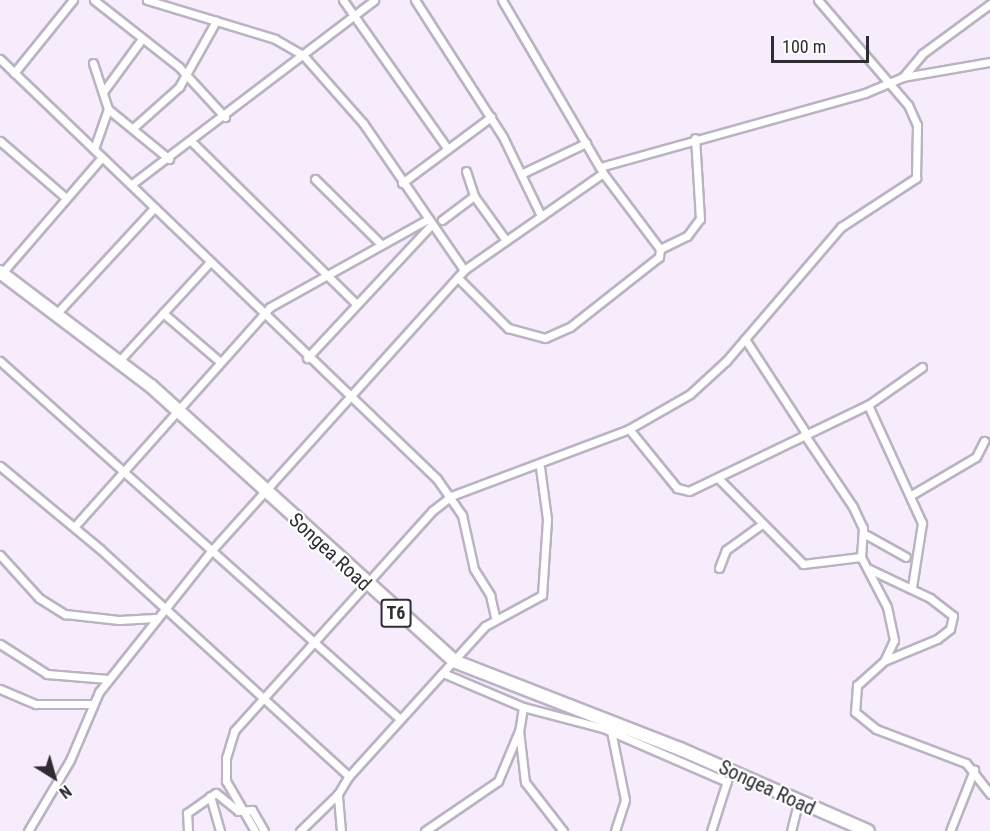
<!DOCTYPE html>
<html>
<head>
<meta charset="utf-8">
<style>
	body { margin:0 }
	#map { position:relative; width:990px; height:831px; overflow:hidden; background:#f6ecfc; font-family:"Roboto Condensed",sans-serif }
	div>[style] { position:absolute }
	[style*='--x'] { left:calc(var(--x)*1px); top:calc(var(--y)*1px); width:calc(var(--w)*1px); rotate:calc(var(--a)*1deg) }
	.roads { filter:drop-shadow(2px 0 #bbb2c2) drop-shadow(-2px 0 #bbb2c2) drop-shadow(0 2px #bbb2c2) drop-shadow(0 -2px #bbb2c2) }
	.minor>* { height:7px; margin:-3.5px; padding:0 3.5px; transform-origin:3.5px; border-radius:3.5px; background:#fff }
	.trunk>* { height:12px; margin:-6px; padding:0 6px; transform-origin:6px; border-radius:6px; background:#fff }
	span { translate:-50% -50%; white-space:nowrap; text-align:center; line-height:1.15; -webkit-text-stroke:4.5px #fff; paint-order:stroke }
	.shield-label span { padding:2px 4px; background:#fff; border:2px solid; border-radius:4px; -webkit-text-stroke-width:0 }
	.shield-label { font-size:18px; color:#2f2c32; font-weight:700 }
	.street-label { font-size:20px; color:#2f2c32 }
	.north { position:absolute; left:24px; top:747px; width:60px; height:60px; -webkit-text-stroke:4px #fff; paint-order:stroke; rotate:143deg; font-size:16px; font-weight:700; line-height:24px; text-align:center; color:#2f2c32 }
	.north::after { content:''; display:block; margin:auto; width:21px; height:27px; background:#2f2c32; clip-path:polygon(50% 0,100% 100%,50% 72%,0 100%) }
	.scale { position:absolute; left:771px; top:36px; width:98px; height:27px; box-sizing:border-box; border:3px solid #2f2c32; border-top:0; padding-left:8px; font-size:18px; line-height:21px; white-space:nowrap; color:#2f2c32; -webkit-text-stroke:4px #fff; paint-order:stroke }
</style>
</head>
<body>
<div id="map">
	<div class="roads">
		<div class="minor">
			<div style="--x:94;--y:0;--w:108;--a:38.2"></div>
			<div style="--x:179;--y:67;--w:68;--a:47.4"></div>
			<div style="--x:147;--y:0;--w:134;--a:16.9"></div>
			<div style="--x:275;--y:39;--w:32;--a:30"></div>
			<div style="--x:303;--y:55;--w:91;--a:48.6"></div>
			<div style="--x:363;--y:123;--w:178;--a:55.5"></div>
			<div style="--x:343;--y:0;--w:181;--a:54.9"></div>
			<div style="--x:415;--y:0;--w:163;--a:57.3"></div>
			<div style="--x:503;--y:137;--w:88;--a:64.3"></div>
			<div style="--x:0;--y:59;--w:606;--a:43.86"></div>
			<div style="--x:437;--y:479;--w:44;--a:55.2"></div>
			<div style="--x:462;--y:515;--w:55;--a:77.5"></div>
			<div style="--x:474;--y:569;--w:31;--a:58"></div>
			<div style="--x:490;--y:595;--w:23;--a:77"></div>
			<div style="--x:93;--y:63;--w:48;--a:71.9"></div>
			<div style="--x:108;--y:109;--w:42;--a:109.3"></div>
			<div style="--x:14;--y:73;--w:94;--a:-51.1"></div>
			<div style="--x:903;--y:77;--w:30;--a:-50"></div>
			<div style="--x:922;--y:54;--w:84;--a:-36.3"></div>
			<div style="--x:103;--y:92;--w:64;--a:-53.8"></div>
			<div style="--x:108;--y:109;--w:79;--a:39.3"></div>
			<div style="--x:133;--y:128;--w:62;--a:-41.7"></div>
			<div style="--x:179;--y:87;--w:76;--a:-60.7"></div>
			<div style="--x:0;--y:141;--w:87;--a:40.8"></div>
			<div style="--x:192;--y:142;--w:229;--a:44.6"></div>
			<div style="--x:600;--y:167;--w:275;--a:-15.6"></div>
			<div style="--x:865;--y:93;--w:41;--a:-22.8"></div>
			<div style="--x:903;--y:77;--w:88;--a:-9.8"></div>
			<div style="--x:466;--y:171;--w:26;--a:72"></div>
			<div style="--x:474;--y:196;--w:53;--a:54.2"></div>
			<div style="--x:523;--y:173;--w:70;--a:-25.5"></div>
			<div style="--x:315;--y:179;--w:91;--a:44.6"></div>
			<div style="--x:402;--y:183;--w:111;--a:-36.6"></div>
			<div style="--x:132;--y:184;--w:304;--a:-37.2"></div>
			<div style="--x:442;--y:220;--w:40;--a:-37"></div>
			<div style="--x:660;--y:249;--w:30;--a:-26"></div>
			<div style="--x:687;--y:236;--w:21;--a:-53"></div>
			<div style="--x:700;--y:219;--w:81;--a:-93.5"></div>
			<div style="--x:2;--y:273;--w:153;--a:-49.2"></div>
			<div style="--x:458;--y:278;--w:71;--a:45"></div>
			<div style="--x:508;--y:328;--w:38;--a:15"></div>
			<div style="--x:545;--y:338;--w:27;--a:-24"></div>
			<div style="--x:570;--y:327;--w:113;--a:-38.2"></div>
			<div style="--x:659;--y:257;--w:8;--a:-83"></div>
			<div style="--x:660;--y:249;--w:95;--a:-126.9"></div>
			<div style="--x:603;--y:173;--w:200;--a:-120.3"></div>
			<div style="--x:58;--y:312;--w:142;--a:-47.3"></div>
			<div style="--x:163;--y:313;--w:74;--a:40.6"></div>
			<div style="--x:745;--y:339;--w:112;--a:57"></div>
			<div style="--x:307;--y:358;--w:180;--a:-47"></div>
			<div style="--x:0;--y:361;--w:537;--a:41.83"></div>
			<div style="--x:119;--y:361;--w:133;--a:-47.4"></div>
			<div style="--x:868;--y:405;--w:130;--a:65.4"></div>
			<div style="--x:922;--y:523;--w:65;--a:98.9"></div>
			<div style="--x:629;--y:429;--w:76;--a:50.9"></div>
			<div style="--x:677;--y:488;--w:12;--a:14"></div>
			<div style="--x:689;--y:491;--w:199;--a:-25.7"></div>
			<div style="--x:868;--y:405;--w:66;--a:-35.1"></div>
			<div style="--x:804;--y:434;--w:88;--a:56.1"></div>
			<div style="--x:853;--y:507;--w:23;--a:65"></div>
			<div style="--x:863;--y:528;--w:29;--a:94"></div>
			<div style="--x:0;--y:466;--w:130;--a:39.7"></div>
			<div style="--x:100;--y:549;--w:337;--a:42.4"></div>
			<div style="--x:718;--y:478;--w:121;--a:45.3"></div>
			<div style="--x:803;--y:564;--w:58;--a:-6.9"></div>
			<div style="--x:861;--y:557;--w:56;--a:62.5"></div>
			<div style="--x:887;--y:607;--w:34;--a:78"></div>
			<div style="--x:894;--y:640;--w:23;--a:115"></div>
			<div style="--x:884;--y:661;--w:36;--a:138"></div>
			<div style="--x:857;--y:685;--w:27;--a:94"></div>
			<div style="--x:855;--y:712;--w:27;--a:39"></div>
			<div style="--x:876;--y:729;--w:96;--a:20.7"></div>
			<div style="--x:966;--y:763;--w:39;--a:52"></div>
			<div style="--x:913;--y:494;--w:73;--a:-30.4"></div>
			<div style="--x:976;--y:457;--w:18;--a:-63"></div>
			<div style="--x:75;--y:526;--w:293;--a:-48.3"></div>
			<div style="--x:270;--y:307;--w:179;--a:-29.1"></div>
			<div style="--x:863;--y:533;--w:49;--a:29.2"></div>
			<div style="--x:0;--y:555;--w:58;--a:47.8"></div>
			<div style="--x:39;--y:598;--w:31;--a:32"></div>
			<div style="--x:65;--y:614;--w:54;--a:6.3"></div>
			<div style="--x:119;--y:620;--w:36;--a:-3"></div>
			<div style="--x:719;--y:568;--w:19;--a:-69"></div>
			<div style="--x:726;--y:550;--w:44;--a:-35.8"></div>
			<div style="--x:869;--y:569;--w:68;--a:25.4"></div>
			<div style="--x:930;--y:598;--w:29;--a:38"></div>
			<div style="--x:953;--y:616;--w:13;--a:103"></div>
			<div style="--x:950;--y:629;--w:16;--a:142"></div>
			<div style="--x:937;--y:639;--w:55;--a:157.6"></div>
			<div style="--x:0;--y:644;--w:56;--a:32.6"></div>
			<div style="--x:47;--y:674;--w:61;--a:4.7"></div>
			<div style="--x:443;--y:673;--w:87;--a:23"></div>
			<div style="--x:523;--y:707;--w:83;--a:14.7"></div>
			<div style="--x:603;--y:728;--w:135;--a:23.5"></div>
			<div style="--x:0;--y:689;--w:39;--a:23"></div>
			<div style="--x:36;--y:704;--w:56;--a:0"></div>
			<div style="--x:523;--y:707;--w:24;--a:99"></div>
			<div style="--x:519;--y:731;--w:51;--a:83.3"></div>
			<div style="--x:525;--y:782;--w:62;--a:52.2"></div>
			<div style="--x:611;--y:731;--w:70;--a:78.5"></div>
			<div style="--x:625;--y:800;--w:33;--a:108"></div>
			<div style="--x:210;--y:796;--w:36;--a:74"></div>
			<div style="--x:28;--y:831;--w:82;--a:-59.4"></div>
			<div style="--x:70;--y:760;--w:74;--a:-66.9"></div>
			<div style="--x:99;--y:692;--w:181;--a:-51.5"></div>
			<div style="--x:212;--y:550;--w:377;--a:-48"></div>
			<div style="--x:464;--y:270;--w:169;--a:-34.9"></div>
			<div style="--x:188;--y:831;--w:18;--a:-93"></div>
			<div style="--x:187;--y:813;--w:35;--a:-35"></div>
			<div style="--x:216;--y:793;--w:28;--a:39"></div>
			<div style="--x:238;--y:811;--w:14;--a:-4"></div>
			<div style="--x:252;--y:810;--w:24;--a:60"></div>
			<div style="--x:255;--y:831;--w:58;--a:-120.1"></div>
			<div style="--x:226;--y:781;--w:23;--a:-90"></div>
			<div style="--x:226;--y:758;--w:28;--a:-73"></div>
			<div style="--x:234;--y:731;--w:296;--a:-48"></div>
			<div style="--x:432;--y:511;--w:24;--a:-38"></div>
			<div style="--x:451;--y:496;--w:190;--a:-20.6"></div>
			<div style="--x:629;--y:429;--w:70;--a:-29.8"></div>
			<div style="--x:690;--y:394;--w:49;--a:-42.5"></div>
			<div style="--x:726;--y:361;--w:177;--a:-49.4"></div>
			<div style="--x:841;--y:227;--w:90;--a:-33.2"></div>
			<div style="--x:916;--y:178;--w:53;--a:-88.9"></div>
			<div style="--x:917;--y:125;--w:22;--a:-114"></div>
			<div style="--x:908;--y:105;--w:138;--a:-130.6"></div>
			<div style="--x:300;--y:831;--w:53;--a:-44.2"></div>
			<div style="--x:341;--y:831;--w:37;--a:-95"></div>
			<div style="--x:338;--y:794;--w:21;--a:-59"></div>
			<div style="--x:349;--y:776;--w:202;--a:-47.8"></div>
			<div style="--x:485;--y:626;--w:65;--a:-28.5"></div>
			<div style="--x:542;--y:595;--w:76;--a:-86.2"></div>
			<div style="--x:547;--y:519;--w:52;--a:-97.7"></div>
			<div style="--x:425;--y:831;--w:88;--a:-34.4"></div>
			<div style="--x:498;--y:781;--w:54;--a:-67.2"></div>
			<div style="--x:711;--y:831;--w:52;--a:-72.3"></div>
			<div style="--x:791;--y:831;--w:29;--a:-76"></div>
			<div style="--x:950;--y:831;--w:66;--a:-68.5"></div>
		</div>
		<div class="trunk">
			<div style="--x:0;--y:272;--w:189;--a:37.1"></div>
			<div style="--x:151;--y:386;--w:409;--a:42.2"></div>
			<div style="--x:454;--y:661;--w:243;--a:21.3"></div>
			<div style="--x:680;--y:749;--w:205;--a:23.6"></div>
		</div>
	</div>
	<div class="shield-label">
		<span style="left:396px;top:613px">T6</span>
	</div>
	<div class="street-label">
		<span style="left:330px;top:552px;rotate:43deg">Songea Road</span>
		<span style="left:767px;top:788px;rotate:25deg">Songea Road</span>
	</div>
	<div class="north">N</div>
	<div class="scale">100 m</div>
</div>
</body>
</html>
